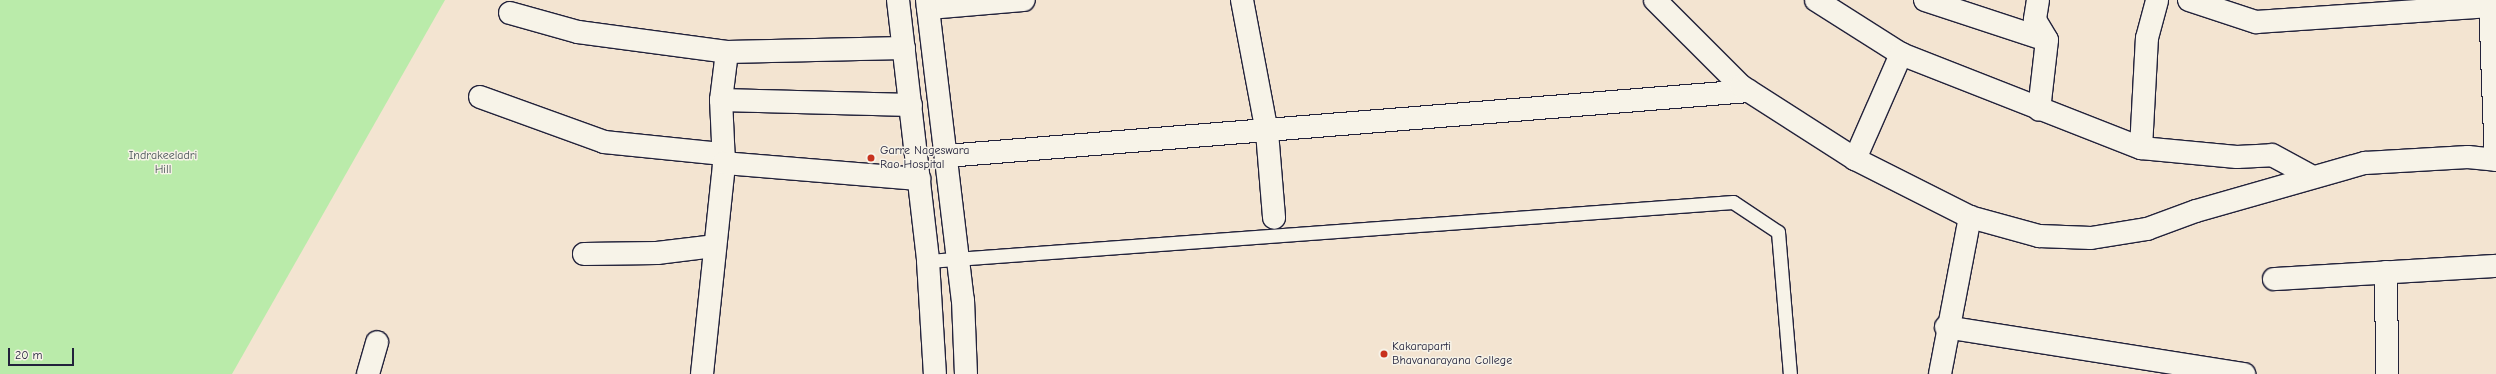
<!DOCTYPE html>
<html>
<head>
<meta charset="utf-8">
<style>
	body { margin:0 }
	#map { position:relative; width:2496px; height:374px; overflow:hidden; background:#f3e4d1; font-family:"Comic Neue",sans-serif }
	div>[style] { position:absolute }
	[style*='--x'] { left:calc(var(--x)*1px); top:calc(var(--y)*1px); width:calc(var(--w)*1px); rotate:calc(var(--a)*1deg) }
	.green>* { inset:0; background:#baebaa }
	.roads { filter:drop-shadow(1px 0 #22223b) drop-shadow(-1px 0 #22223b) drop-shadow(0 1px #22223b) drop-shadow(0 -1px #22223b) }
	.service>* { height:13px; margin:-6.5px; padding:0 6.5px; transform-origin:6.5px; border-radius:6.5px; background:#f7f3e8 }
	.minor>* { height:22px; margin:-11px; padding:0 11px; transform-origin:11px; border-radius:11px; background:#f7f3e8 }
	.tertiary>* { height:22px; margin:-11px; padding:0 11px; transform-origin:11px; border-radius:11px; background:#f7f3e8 }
	.dots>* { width:11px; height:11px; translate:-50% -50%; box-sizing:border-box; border:2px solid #f7f3e8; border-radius:50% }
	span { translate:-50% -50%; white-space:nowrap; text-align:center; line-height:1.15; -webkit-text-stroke:3px #f7f3e8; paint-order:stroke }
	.poi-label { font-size:12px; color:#22223b }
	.left { translate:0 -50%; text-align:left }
	.park-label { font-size:12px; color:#485457 }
	.scale { position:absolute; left:8px; top:348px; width:66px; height:18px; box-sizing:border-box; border:2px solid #22223b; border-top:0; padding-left:5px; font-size:12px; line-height:14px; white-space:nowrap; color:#22223b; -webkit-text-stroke:3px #f7f3e8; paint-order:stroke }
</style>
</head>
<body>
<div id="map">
	<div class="green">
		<div style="clip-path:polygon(0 0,445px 0,232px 374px,0 374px)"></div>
	</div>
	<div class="roads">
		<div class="service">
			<div style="--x:928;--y:261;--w:807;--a:-4.19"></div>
			<div style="--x:1733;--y:202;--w:54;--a:33.7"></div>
			<div style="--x:1778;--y:232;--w:143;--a:85.2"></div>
		</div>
		<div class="minor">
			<div style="--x:1242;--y:0;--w:134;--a:79.3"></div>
			<div style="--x:1267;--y:132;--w:86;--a:85.3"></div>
			<div style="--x:1816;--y:0;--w:101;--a:32.4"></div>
			<div style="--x:1901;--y:54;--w:258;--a:21.4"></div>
			<div style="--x:2141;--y:148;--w:96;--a:5.4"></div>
			<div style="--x:2237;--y:157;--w:35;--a:-3"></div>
			<div style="--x:2272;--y:155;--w:44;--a:28.3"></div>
			<div style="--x:1925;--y:0;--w:128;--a:18.2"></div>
			<div style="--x:2038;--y:0;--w:20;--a:99"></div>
			<div style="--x:2035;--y:20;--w:23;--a:59"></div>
			<div style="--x:2047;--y:40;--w:70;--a:96.5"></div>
			<div style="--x:2189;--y:0;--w:71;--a:18.2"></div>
			<div style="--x:2256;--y:22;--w:235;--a:-3.9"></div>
			<div style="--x:2490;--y:0;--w:160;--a:87.9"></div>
			<div style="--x:928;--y:8;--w:96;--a:-4.8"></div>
			<div style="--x:510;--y:13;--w:71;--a:15.6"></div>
			<div style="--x:578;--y:32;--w:150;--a:7.6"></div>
			<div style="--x:480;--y:97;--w:132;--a:19.9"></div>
			<div style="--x:604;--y:142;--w:120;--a:5.8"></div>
			<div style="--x:721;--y:100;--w:48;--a:-82.9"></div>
			<div style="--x:727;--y:52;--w:177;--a:-1.3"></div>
			<div style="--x:2141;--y:148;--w:110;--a:-86.9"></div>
			<div style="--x:2147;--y:38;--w:39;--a:-75"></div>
			<div style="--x:946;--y:156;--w:805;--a:-4.63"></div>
			<div style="--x:1855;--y:159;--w:115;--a:-66.3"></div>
			<div style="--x:724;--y:163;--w:63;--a:-92.7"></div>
			<div style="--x:721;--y:100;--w:190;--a:1.5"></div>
			<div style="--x:584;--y:254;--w:73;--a:-0.8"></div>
			<div style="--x:657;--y:253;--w:57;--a:-7"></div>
			<div style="--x:2386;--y:272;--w:102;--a:89.4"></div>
			<div style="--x:2274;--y:279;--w:222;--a:-3.4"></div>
			<div style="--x:1946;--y:327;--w:302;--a:9"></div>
			<div style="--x:368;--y:374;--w:33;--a:-74"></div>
			<div style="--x:702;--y:374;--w:212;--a:-84"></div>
			<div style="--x:724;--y:163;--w:196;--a:4.7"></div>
		</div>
		<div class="tertiary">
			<div style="--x:898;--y:0;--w:263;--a:83.4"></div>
			<div style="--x:928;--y:261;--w:113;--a:86.5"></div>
			<div style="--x:927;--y:0;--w:302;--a:83.2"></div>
			<div style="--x:963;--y:300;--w:74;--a:87.7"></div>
			<div style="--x:1655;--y:0;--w:122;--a:45"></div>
			<div style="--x:1741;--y:86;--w:135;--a:32.6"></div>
			<div style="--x:1855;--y:159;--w:129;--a:26.8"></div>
			<div style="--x:1970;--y:217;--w:72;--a:15.4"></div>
			<div style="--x:2039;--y:236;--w:52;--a:2.2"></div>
			<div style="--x:2091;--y:238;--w:57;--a:-9.1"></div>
			<div style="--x:2147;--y:229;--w:52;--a:-20.2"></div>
			<div style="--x:2196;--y:211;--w:176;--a:-15.9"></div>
			<div style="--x:2365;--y:163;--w:103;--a:-3.3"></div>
			<div style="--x:2468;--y:157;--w:28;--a:6"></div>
			<div style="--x:1940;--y:374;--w:160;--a:-79.2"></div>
		</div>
	</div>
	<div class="dots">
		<div style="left:871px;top:158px;background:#c8321e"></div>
		<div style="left:1384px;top:354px;background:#c8321e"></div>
	</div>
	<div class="poi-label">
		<span class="left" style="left:880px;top:158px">Garre Nageswara<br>Rao Hospital</span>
		<span class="left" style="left:1392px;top:354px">Kakaraparti<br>Bhavanarayana College</span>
	</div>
	<div class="park-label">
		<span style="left:163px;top:163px">Indrakeeladri<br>Hill</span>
	</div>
	<div class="scale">20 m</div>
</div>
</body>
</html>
